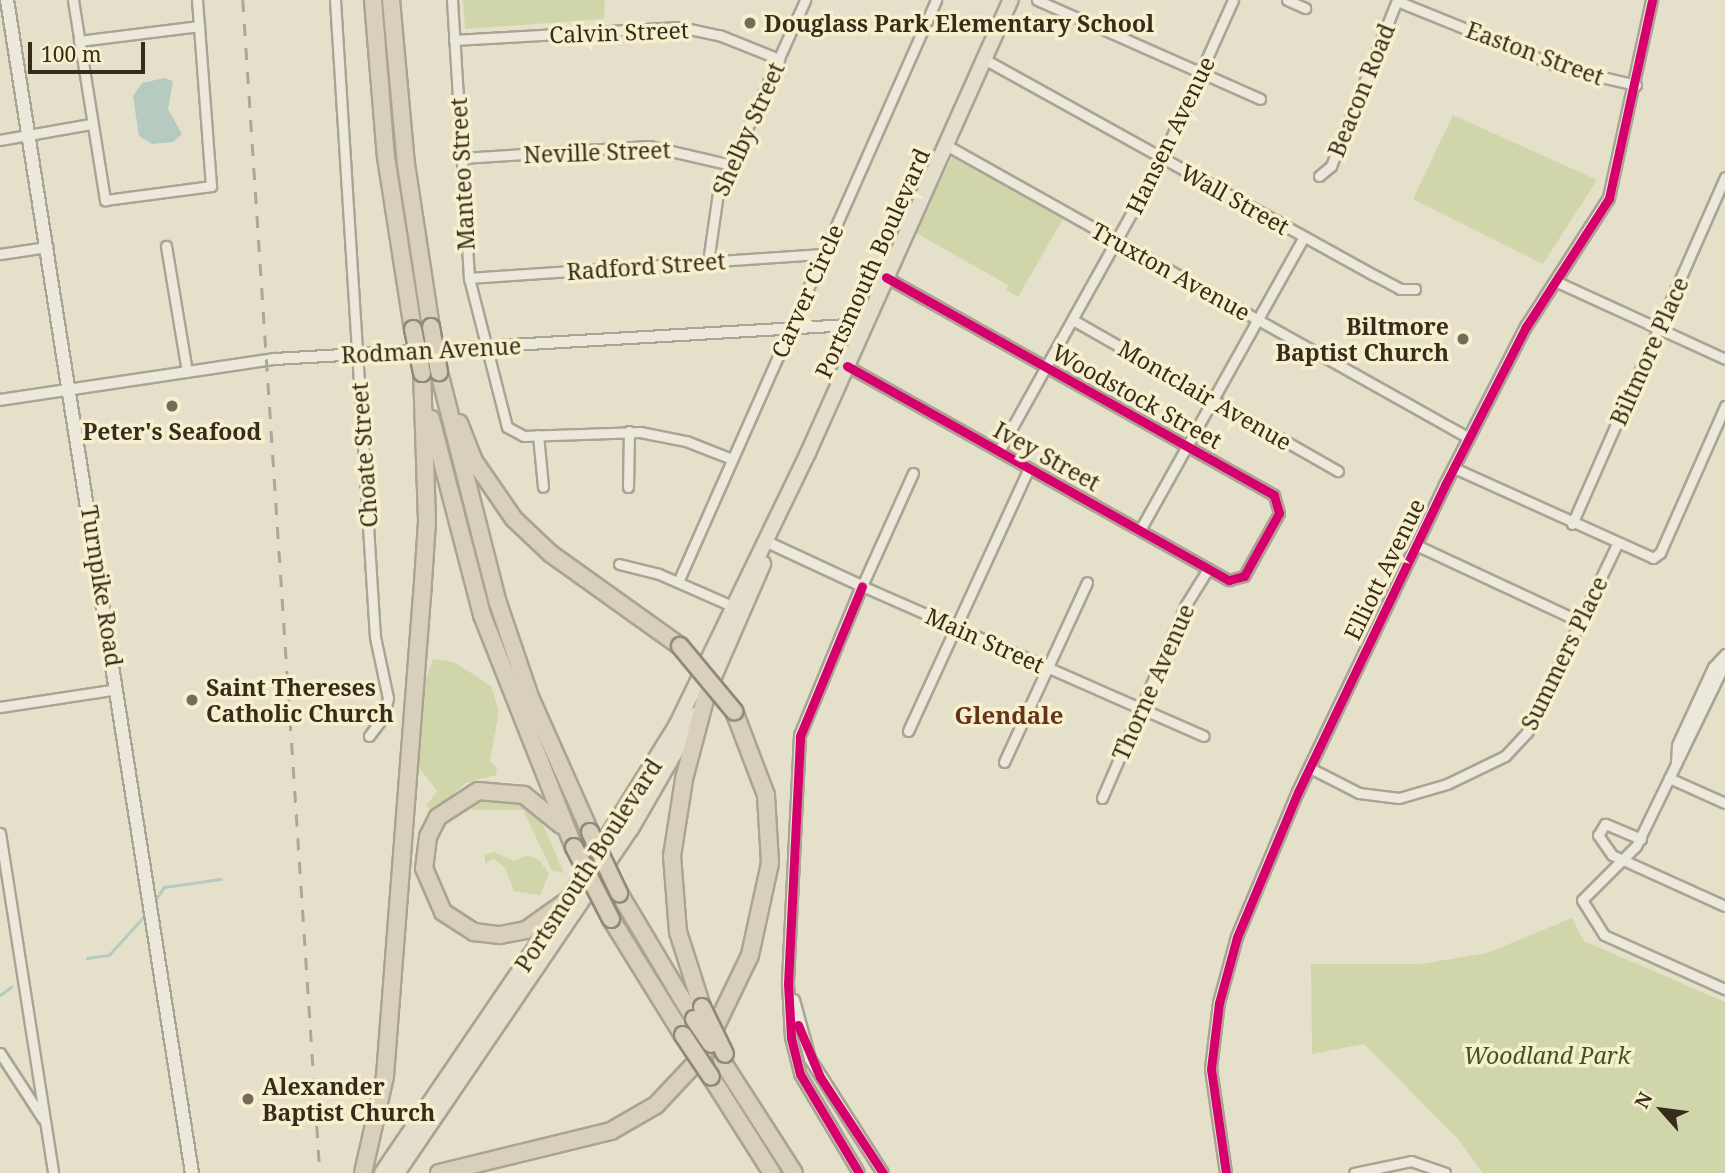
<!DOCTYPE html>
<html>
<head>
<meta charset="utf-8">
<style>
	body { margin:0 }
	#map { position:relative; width:1725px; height:1173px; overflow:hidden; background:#e5e0c9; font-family:"Noto Serif",serif }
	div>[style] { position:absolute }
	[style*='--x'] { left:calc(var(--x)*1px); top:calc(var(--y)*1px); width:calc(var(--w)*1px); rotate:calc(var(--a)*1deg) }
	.green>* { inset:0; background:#d1d6aa }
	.water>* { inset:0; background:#b6cac0 }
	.stream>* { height:2.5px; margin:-1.25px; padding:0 1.25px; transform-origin:1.25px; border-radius:1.25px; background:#b6cac0 }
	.roads { filter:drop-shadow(2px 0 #a9a493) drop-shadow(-2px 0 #a9a493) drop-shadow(0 2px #a9a493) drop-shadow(0 -2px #a9a493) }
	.minor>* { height:9px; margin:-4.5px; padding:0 4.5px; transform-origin:4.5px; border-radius:4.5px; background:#ece8db }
	.tertiary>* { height:10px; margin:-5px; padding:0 5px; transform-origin:5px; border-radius:5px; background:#ece8db }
	.secondary>* { height:12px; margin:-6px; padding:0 6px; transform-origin:6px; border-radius:6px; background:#ece8db }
	.primary>* { height:14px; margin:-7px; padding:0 7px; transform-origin:7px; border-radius:7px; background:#e3dfcc }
	.motorway>* { height:16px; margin:-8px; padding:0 8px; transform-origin:8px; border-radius:8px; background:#d8d0ba }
	.rail>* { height:2.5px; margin-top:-1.25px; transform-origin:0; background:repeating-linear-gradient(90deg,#aaa79c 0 12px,transparent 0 24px) }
	.bridges { filter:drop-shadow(2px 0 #8f897a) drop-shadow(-2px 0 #8f897a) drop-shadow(0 2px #8f897a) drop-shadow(0 -2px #8f897a) }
	.motorway-bridge>* { height:16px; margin:-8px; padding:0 8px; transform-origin:8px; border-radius:8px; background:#d8d0ba }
	.cycleway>* { height:9px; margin:-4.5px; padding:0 4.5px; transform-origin:4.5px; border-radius:4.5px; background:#d6006c }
	.dots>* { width:19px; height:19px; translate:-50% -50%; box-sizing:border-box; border:4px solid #f7f0ce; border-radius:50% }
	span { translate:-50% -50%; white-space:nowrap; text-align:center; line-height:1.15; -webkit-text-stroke:7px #f7f0ce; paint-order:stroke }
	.poi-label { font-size:23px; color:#372c1b; font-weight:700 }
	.left { translate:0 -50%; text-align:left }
	.right { translate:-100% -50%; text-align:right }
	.street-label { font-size:23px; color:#372c1b }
	.park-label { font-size:23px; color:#415521; font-style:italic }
	.neighbourhood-label { font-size:24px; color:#663218; font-weight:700 }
	.north { position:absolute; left:1627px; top:1075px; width:70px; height:70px; -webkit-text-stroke:5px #f7f0ce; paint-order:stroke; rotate:298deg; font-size:19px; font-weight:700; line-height:28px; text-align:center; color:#372c1b }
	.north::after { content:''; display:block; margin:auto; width:24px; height:32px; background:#372c1b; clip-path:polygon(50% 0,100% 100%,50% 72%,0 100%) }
	.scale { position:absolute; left:28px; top:42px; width:117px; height:32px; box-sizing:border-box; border:4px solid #372c1b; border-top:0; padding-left:9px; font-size:21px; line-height:24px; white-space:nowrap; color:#372c1b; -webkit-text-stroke:5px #f7f0ce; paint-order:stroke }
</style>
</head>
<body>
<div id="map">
	<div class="green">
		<div style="clip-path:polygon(463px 0,605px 0,604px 19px,465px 29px)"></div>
		<div style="clip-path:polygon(1453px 115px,1597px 180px,1543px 264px,1413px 199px)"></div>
		<div style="clip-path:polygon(952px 157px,1063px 219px,1018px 297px,1006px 290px,1008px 285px,916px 233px)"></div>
		<div style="clip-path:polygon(433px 659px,454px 662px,491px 686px,499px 711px,490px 761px,497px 768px,496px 775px,466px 783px,433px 811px,426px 806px,437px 791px,415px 762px,421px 693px)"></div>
		<div style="clip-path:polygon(486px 796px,516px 801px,541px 820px,564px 873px,552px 871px,523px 810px,472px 810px,472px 800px)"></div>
		<div style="clip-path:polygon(494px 852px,514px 861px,527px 855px,540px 861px,549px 874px,540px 895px,514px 891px,505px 868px,494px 859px,485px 864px,485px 855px)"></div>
		<div style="clip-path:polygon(1572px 918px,1584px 941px,1725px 1002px,1725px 1173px,1483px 1173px,1457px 1138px,1364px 1044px,1312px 1054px,1311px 964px,1421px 964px,1487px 953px)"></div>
	</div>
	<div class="water">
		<div style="clip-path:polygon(164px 78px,173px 81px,168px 109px,182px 134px,173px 142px,152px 144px,139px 136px,133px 96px,142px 83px)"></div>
	</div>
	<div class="stream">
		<div style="--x:156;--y:899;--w:14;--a:-56"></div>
		<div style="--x:164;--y:887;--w:57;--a:-8.1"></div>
		<div style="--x:87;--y:958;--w:22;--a:-8"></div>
		<div style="--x:109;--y:955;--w:55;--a:-47.9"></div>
		<div style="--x:0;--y:995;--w:14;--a:-36"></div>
	</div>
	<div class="roads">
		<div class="minor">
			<div style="--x:73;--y:0;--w:203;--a:80.9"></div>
			<div style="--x:105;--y:200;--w:107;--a:-7.5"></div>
			<div style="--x:211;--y:186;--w:187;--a:-94.3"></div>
			<div style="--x:335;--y:0;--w:638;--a:86.41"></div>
			<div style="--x:375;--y:637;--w:62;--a:78"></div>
			<div style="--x:388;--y:698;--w:18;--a:103"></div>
			<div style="--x:384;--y:716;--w:25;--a:127"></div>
			<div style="--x:452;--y:0;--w:279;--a:86.5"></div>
			<div style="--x:469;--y:278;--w:154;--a:75.7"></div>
			<div style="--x:507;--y:427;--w:19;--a:28"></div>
			<div style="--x:524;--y:436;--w:116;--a:-2"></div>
			<div style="--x:640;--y:432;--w:47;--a:11.1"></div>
			<div style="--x:686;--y:441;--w:49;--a:21.4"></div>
			<div style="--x:1037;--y:0;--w:244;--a:23.9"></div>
			<div style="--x:1287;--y:0;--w:20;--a:24"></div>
			<div style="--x:1397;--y:1;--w:179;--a:22"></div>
			<div style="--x:1563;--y:68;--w:75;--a:13.1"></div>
			<div style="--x:454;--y:40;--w:226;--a:-3.3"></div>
			<div style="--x:680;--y:27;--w:40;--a:12"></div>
			<div style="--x:719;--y:35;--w:65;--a:21.8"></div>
			<div style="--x:79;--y:41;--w:121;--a:-7.1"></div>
			<div style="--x:984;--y:59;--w:446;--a:29"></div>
			<div style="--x:1374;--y:275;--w:30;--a:28"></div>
			<div style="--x:1400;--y:289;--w:15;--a:0"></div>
			<div style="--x:0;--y:140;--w:92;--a:-10"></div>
			<div style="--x:946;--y:145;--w:599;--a:29.26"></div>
			<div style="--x:462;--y:158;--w:187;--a:-3.7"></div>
			<div style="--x:649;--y:146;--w:84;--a:13"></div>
			<div style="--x:1319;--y:176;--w:16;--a:-40"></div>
			<div style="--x:1331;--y:166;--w:179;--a:-68.3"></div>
			<div style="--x:166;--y:246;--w:127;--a:80.5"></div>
			<div style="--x:0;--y:254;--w:48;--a:-8.5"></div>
			<div style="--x:708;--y:262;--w:70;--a:-81.8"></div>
			<div style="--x:718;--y:193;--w:212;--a:-65.7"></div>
			<div style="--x:469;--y:278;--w:354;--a:-3.9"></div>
			<div style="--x:1555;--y:281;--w:187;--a:24.6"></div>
			<div style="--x:1073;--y:320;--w:305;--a:29.7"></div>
			<div style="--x:847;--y:366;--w:438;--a:29.3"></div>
			<div style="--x:1229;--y:580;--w:16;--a:-15"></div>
			<div style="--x:1244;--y:576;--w:72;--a:-60.9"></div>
			<div style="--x:1279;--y:513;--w:19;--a:-106"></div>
			<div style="--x:1274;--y:495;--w:445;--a:-150.7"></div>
			<div style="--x:538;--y:435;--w:52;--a:84.5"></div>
			<div style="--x:999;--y:451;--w:335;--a:-60.9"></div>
			<div style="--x:1162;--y:158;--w:173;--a:-65.8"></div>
			<div style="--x:1454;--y:468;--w:218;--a:24.3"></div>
			<div style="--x:1653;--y:558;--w:9;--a:-36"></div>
			<div style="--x:1660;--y:553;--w:161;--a:-66.1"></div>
			<div style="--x:913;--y:473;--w:124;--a:114.3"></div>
			<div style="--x:862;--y:586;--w:373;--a:23.7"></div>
			<div style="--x:628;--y:487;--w:56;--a:-89"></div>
			<div style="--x:1572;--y:524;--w:379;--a:-66.2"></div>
			<div style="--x:1140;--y:530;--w:336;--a:-60.8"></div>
			<div style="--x:1416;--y:545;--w:182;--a:25"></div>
			<div style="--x:619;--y:564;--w:41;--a:14"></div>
			<div style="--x:659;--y:574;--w:82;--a:23.7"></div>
			<div style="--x:678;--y:582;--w:637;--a:-66.09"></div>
			<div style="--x:1725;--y:663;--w:203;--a:115.9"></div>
			<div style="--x:1636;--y:846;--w:76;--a:135"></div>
			<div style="--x:1582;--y:900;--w:41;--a:57.8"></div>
			<div style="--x:1604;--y:935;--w:133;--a:24.1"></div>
			<div style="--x:0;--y:707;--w:118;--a:-8.7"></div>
			<div style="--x:908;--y:731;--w:289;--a:-65.3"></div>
			<div style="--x:1004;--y:762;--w:198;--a:-65.2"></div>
			<div style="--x:1676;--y:764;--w:19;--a:-87"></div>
			<div style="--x:1677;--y:745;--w:86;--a:-65.2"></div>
			<div style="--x:1713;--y:667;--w:18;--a:-47"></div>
			<div style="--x:1310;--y:768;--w:55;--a:27"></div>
			<div style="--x:1359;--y:793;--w:40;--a:7.1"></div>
			<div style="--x:1399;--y:798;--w:50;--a:-16.3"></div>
			<div style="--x:1447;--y:784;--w:64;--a:-25.8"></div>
			<div style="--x:1505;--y:756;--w:33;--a:-47"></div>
			<div style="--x:1527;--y:732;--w:208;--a:-64.4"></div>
			<div style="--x:1669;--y:778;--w:61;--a:24.1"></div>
			<div style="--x:1102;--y:798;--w:209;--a:-66.6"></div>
			<div style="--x:1185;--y:606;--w:44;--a:-58.1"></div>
			<div style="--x:0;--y:833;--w:344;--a:81.1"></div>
			<div style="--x:1641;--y:839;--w:39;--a:-157"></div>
			<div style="--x:1605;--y:824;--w:13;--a:122"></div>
			<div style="--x:1598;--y:835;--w:24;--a:55"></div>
			<div style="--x:1612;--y:855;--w:124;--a:24.3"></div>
			<div style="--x:0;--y:1053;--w:79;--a:56.9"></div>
			<div style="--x:1354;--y:1173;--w:58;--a:-11.9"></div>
			<div style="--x:1411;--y:1161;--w:36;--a:19"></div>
		</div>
		<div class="tertiary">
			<div style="--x:0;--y:400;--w:278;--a:-8.5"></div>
			<div style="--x:275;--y:359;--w:591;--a:-3.39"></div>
			<div style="--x:767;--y:542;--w:105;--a:24.9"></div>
			<div style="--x:862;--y:586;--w:162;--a:112.5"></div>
			<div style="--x:800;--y:736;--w:248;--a:92.8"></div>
			<div style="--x:788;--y:984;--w:53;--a:86.8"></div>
			<div style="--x:791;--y:1037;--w:38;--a:76"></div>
			<div style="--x:800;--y:1074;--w:115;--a:59.2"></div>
			<div style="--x:794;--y:1000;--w:61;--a:74.8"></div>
			<div style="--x:810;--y:1059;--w:135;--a:57.4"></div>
			<div style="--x:1226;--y:1173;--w:105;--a:-98.2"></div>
			<div style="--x:1211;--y:1069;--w:66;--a:-83.1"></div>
			<div style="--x:1219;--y:1003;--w:68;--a:-74.7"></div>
			<div style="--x:1237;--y:937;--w:157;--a:-67.2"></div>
			<div style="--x:1298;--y:792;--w:340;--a:-64.4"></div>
			<div style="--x:1445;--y:485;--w:178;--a:-62.9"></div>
			<div style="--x:1526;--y:327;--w:153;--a:-57.2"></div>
			<div style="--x:1609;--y:198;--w:203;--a:-77.7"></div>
		</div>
		<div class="secondary">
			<div style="--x:7;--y:0;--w:1187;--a:81.04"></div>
		</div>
		<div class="primary">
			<div style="--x:707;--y:693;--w:141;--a:-66.5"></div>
			<div style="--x:382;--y:1173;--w:329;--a:-55.8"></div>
			<div style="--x:567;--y:901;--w:208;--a:-58.1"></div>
			<div style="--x:677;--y:724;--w:301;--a:-64.2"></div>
			<div style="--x:808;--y:453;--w:496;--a:-65.9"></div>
			<div style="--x:397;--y:1173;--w:416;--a:-55.8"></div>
			<div style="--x:631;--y:829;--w:133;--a:-60.1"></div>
		</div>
		<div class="motorway">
			<div style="--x:373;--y:0;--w:158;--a:85.3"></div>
			<div style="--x:386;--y:157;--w:174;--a:81.1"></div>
			<div style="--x:391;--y:0;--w:165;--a:84.8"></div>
			<div style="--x:406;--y:164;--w:165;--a:81.3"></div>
			<div style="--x:439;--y:372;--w:235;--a:75.7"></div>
			<div style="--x:497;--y:600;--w:102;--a:71.2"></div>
			<div style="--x:530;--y:697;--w:148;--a:66"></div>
			<div style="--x:431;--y:419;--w:203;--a:75.4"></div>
			<div style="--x:482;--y:615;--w:250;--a:68.4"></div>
			<div style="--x:459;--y:423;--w:41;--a:68.5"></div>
			<div style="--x:474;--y:461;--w:70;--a:55.4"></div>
			<div style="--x:514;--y:519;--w:51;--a:43.4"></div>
			<div style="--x:551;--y:554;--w:158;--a:35.5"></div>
			<div style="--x:561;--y:825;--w:48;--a:-141"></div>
			<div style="--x:524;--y:795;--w:46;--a:-175"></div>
			<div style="--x:478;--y:791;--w:48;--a:147"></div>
			<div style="--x:438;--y:817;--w:22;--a:117"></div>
			<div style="--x:428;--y:837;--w:31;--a:97"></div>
			<div style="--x:424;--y:868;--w:48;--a:66.6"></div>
			<div style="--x:443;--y:912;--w:37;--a:33"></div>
			<div style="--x:474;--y:932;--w:26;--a:7"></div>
			<div style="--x:500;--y:935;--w:26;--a:-11"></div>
			<div style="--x:526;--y:930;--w:50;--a:-35.3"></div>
			<div style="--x:619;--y:893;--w:147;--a:59.2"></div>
			<div style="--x:611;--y:919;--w:137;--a:58.2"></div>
			<div style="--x:702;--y:1007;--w:79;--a:-107.7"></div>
			<div style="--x:678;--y:932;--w:76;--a:-94.5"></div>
			<div style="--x:672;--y:856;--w:78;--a:-81.1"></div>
			<div style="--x:684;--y:779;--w:86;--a:-75.2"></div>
			<div style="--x:722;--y:1061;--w:133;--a:57.3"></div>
			<div style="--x:711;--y:1077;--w:114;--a:57.6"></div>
			<div style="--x:363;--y:1173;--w:99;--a:-77.2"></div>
			<div style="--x:385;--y:1076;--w:480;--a:-85.6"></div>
			<div style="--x:422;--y:597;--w:76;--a:-86.2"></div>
			<div style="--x:427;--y:521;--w:148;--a:-91.9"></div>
			<div style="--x:439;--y:1173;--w:177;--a:-13.7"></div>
			<div style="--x:611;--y:1131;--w:52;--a:-30"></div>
			<div style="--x:656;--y:1105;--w:66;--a:-46.8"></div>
			<div style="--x:701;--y:1057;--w:113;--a:-64.3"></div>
			<div style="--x:750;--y:955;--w:94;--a:-77.7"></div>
			<div style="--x:770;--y:863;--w:68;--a:-93.4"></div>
			<div style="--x:766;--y:795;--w:90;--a:-110.9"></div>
		</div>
	</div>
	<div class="rail">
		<div style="--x:243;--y:0;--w:1176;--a:86.24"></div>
	</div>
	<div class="bridges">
		<div class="motorway-bridge">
			<div style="--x:431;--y:327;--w:46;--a:79.9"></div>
			<div style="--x:413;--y:329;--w:45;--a:78.4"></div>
			<div style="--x:680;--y:646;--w:85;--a:50.3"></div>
			<div style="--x:590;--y:832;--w:68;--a:64.6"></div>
			<div style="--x:574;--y:847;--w:81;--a:62.8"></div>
			<div style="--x:702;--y:1007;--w:52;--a:63.9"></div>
			<div style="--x:694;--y:1019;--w:30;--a:56"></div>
			<div style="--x:683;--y:1035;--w:50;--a:56.3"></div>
		</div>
	</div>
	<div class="cycleway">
		<div style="--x:847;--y:366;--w:438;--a:29.3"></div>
		<div style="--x:1229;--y:580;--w:16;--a:-15"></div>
		<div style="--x:1244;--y:576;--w:72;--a:-60.9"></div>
		<div style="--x:1279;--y:513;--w:19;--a:-106"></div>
		<div style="--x:1274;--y:495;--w:445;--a:-150.7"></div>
		<div style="--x:798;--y:1025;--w:56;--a:67.1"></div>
		<div style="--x:820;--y:1077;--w:115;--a:56.7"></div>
		<div style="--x:859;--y:1173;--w:115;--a:-120.8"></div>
		<div style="--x:800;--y:1074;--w:38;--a:-104"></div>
		<div style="--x:791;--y:1037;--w:53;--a:-93.2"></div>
		<div style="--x:788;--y:984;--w:248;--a:-87.2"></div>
		<div style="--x:800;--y:736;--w:162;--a:-67.5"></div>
		<div style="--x:1226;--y:1173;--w:105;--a:-98.2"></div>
		<div style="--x:1211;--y:1069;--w:66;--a:-83.1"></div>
		<div style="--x:1219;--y:1003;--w:68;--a:-74.7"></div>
		<div style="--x:1237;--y:937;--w:157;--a:-67.2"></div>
		<div style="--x:1298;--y:792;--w:340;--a:-64.4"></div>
		<div style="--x:1445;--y:485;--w:178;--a:-62.9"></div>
		<div style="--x:1526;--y:327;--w:153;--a:-57.2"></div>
		<div style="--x:1609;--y:198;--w:203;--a:-77.7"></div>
	</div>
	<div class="dots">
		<div style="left:750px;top:23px;background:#746b58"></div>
		<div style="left:1463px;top:339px;background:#746b58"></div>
		<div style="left:172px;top:406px;background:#746b58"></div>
		<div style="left:192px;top:700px;background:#746b58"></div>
		<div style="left:248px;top:1099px;background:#746b58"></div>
	</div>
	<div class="poi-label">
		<span class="left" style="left:764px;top:23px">Douglass Park Elementary School</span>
		<span class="right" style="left:1449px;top:339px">Biltmore<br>Baptist Church</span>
		<span style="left:172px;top:431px">Peter's Seafood</span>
		<span class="left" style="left:206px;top:700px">Saint Thereses<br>Catholic Church</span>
		<span class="left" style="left:262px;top:1099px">Alexander<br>Baptist Church</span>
	</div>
	<div class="street-label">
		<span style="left:619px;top:32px;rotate:-2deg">Calvin Street</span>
		<span style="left:1535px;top:53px;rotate:20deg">Easton Street</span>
		<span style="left:1361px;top:90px;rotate:-68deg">Beacon Road</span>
		<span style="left:748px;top:129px;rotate:-66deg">Shelby Street</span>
		<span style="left:1170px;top:135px;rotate:-64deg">Hansen Avenue</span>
		<span style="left:597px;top:152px;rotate:-2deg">Neville Street</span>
		<span style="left:462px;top:174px;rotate:-93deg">Manteo Street</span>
		<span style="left:1235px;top:199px;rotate:29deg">Wall Street</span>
		<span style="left:872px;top:263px;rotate:-66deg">Portsmouth Boulevard</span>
		<span style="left:646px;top:266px;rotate:-4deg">Radford Street</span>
		<span style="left:1171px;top:271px;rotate:29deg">Truxton Avenue</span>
		<span style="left:807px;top:291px;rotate:-66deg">Carver Circle</span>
		<span style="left:431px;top:350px;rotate:-3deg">Rodman Avenue</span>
		<span style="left:1649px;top:351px;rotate:-66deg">Biltmore Place</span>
		<span style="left:1205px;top:395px;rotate:30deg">Montclair Avenue</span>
		<span style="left:1137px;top:396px;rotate:29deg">Woodstock Street</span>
		<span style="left:364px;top:455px;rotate:-94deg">Choate Street</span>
		<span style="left:1047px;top:456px;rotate:29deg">Ivey Street</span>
		<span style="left:1384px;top:569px;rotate:-64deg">Elliott Avenue</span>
		<span style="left:102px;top:586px;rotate:81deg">Turnpike Road</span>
		<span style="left:985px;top:640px;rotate:24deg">Main Street</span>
		<span style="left:1564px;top:653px;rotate:-64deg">Summers Place</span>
		<span style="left:1153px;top:682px;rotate:-66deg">Thorne Avenue</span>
		<span style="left:588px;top:865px;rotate:-57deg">Portsmouth Boulevard</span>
	</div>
	<div class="park-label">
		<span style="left:1547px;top:1055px">Woodland Park</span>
	</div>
	<div class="neighbourhood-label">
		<span style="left:1009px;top:715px">Glendale</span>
	</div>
	<div class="north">N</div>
	<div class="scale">100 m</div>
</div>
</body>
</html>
